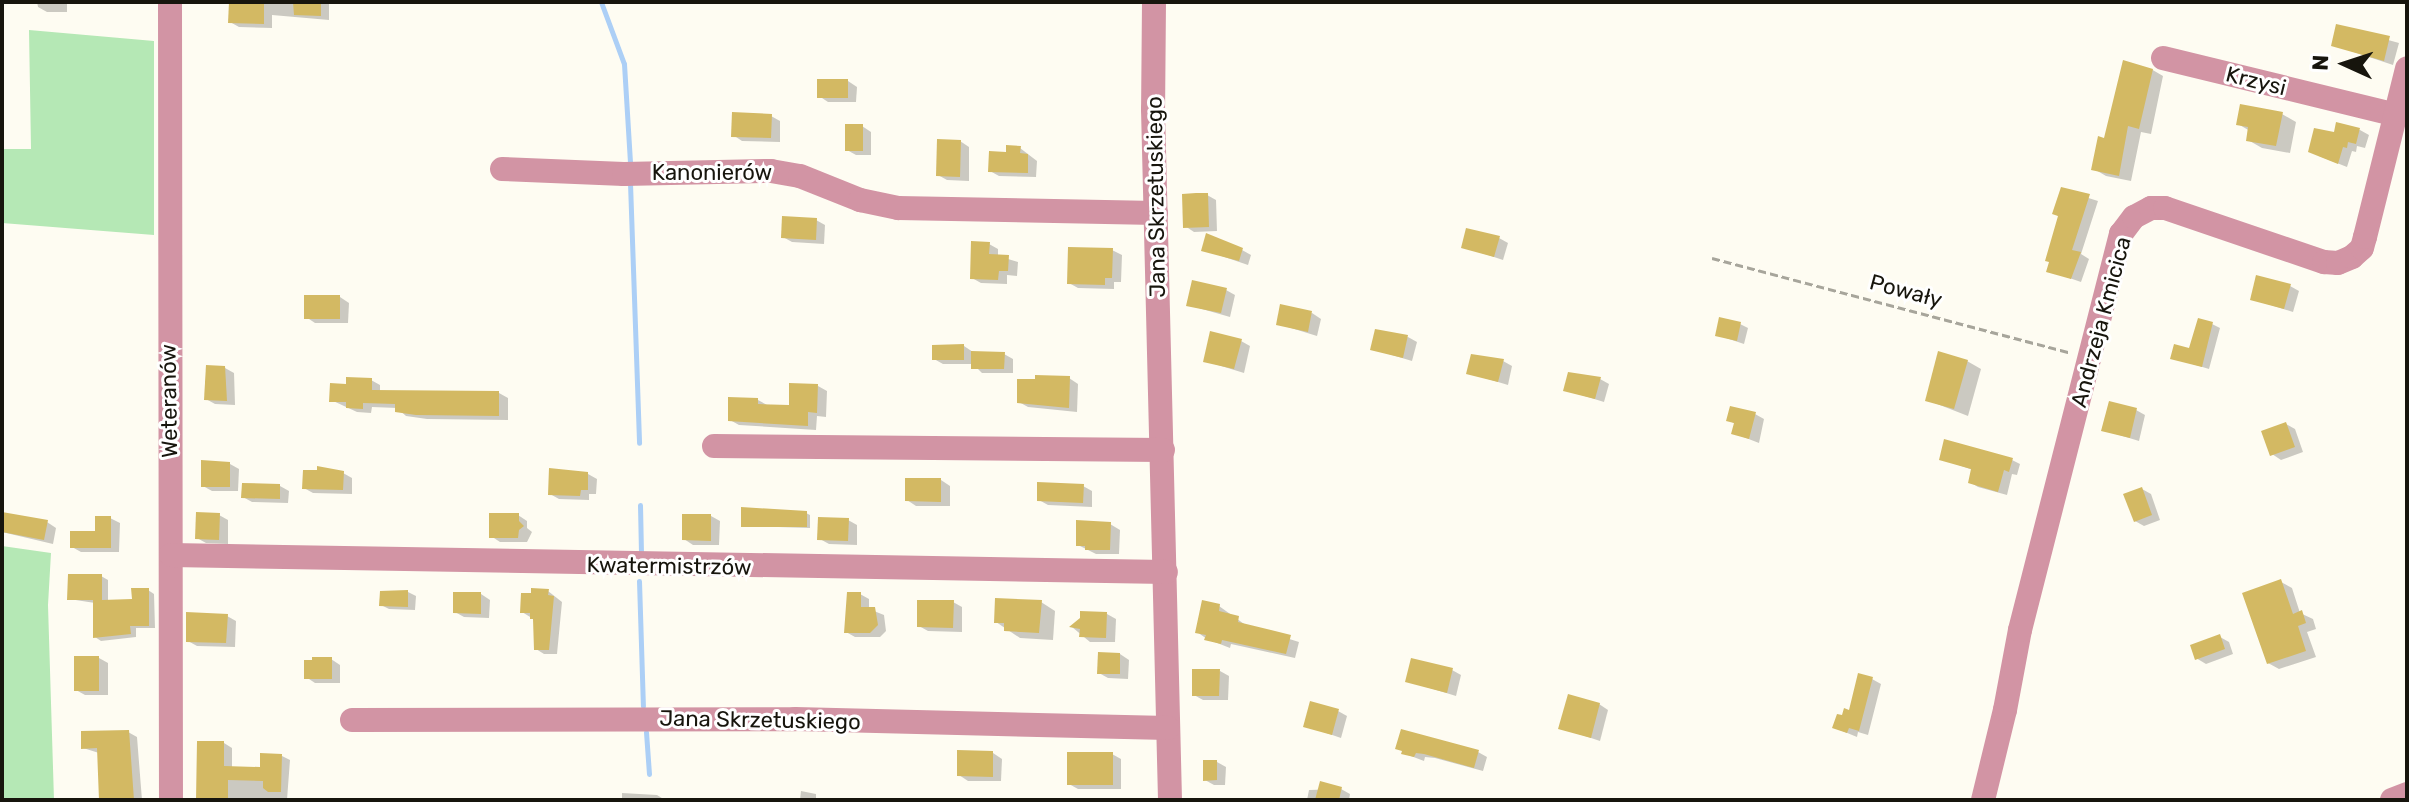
<!DOCTYPE html>
<html>
<head>
<meta charset="utf-8">
<style>
	body { margin:0 }
	#map { position:relative; width:2409px; height:802px; overflow:hidden; background:#fefcf2; font-family:Rubik,sans-serif }
	div>[style] { position:absolute }
	[style*='--x'] { left:calc(var(--x)*1px); top:calc(var(--y)*1px); width:calc(var(--w)*1px); rotate:calc(var(--a)*1deg) }
	.green>* { inset:0; background:#b5e8b5 }
	.shadow>* { inset:0; background:#0003 }
	.stream>* { height:5px; margin:-2.5px; padding:0 2.5px; transform-origin:2.5px; border-radius:2.5px; background:#accff6 }
	.building>* { inset:0; background:#d3b963 }
	.path>* { height:3px; margin-top:-1.5px; transform-origin:0; background:repeating-linear-gradient(90deg,#a7a59b 0 8px,transparent 0 12px) }
	.minor>* { height:24px; margin:-12px; padding:0 12px; transform-origin:12px; border-radius:12px; background:#d294a4 }
	span { translate:-50% -50%; white-space:nowrap; text-align:center; line-height:1.15; -webkit-text-stroke:6px #fff; paint-order:stroke }
	.street-label { font-size:22px; color:#17150d }
	.frame { position:absolute; inset:0; border:4px solid #17150d; pointer-events:none }
	.north { position:absolute; left:2305px; top:24px; width:80px; height:80px; -webkit-text-stroke:6px #fff; paint-order:stroke; rotate:273deg; font-size:22px; font-weight:700; line-height:32px; text-align:center; color:#17150d }
	.north::after { content:''; display:block; margin:auto; width:28px; height:36px; background:#17150d; clip-path:polygon(50% 0,100% 100%,50% 72%,0 100%) }
</style>
</head>
<body>
<div id="map">
	<div class="green">
		<div style="clip-path:polygon(29px 30px,154px 41px,154px 235px,2px 223px,2px 149px,31px 149px)"></div>
		<div style="clip-path:polygon(2px 546px,51px 553px,48px 605px,54px 800px,2px 800px)"></div>
	</div>
	<div class="shadow">
		<div style="clip-path:polygon(37px 2px,67px 2px,67px 12px,47px 12px,38px 7px)"></div>
		<div style="clip-path:polygon(231px 2px,329px 2px,329px 20px,272px 15px,272px 28px,239px 27px,230px 22px)"></div>
		<div style="clip-path:polygon(2338px 26px,2399px 43px,2393px 65px,2333px 45px)"></div>
		<div style="clip-path:polygon(2151px 69px,2163px 76px,2151px 134px,2141px 132px,2131px 181px,2106px 176px,2094px 169px,2106px 140px)"></div>
		<div style="clip-path:polygon(848px 81px,857px 87px,856px 102px,828px 102px,819px 96px)"></div>
		<div style="clip-path:polygon(2282px 114px,2296px 122px,2290px 153px,2262px 148px,2248px 140px,2250px 131px,2238px 124px)"></div>
		<div style="clip-path:polygon(771px 116px,780px 121px,780px 142px,742px 141px,733px 135px)"></div>
		<div style="clip-path:polygon(862px 126px,871px 132px,871px 155px,856px 155px,847px 150px)"></div>
		<div style="clip-path:polygon(2360px 130px,2369px 135px,2365px 148px,2357px 146px,2356px 152px,2352px 151px,2347px 167px,2319px 156px,2335px 135px)"></div>
		<div style="clip-path:polygon(960px 141px,969px 147px,969px 181px,947px 180px,938px 175px)"></div>
		<div style="clip-path:polygon(1020px 148px,1037px 161px,1036px 177px,999px 176px,990px 171px)"></div>
		<div style="clip-path:polygon(2063px 190px,2098px 201px,2081px 254px,2089px 259px,2081px 282px,2049px 271px,2060px 217px,2054px 213px)"></div>
		<div style="clip-path:polygon(1207px 195px,1216px 200px,1217px 231px,1194px 232px,1185px 226px)"></div>
		<div style="clip-path:polygon(816px 220px,825px 225px,824px 244px,792px 242px,783px 237px)"></div>
		<div style="clip-path:polygon(1499px 238px,1508px 243px,1503px 260px,1464px 247px)"></div>
		<div style="clip-path:polygon(989px 244px,998px 249px,998px 256px,1018px 262px,1017px 276px,1007px 275px,1007px 284px,981px 283px,972px 278px)"></div>
		<div style="clip-path:polygon(1112px 250px,1122px 255px,1121px 282px,1114px 282px,1114px 289px,1078px 288px,1069px 283px)"></div>
		<div style="clip-path:polygon(1204px 250px,1242px 250px,1251px 255px,1248px 265px)"></div>
		<div style="clip-path:polygon(2290px 286px,2299px 291px,2293px 312px,2252px 299px)"></div>
		<div style="clip-path:polygon(1226px 290px,1235px 295px,1230px 317px,1188px 305px)"></div>
		<div style="clip-path:polygon(340px 297px,349px 303px,348px 323px,315px 323px,306px 317px)"></div>
		<div style="clip-path:polygon(1312px 313px,1321px 319px,1317px 336px,1278px 324px)"></div>
		<div style="clip-path:polygon(1740px 324px,1748px 328px,1744px 344px,1717px 335px)"></div>
		<div style="clip-path:polygon(2212px 324px,2220px 328px,2209px 369px,2173px 358px,2191px 351px)"></div>
		<div style="clip-path:polygon(1408px 337px,1417px 342px,1412px 361px,1372px 349px)"></div>
		<div style="clip-path:polygon(1241px 341px,1250px 346px,1244px 373px,1205px 361px)"></div>
		<div style="clip-path:polygon(964px 346px,973px 352px,1004px 354px,1013px 359px,1013px 373px,982px 373px,973px 364px,943px 364px,934px 359px)"></div>
		<div style="clip-path:polygon(1503px 361px,1512px 366px,1508px 385px,1468px 373px)"></div>
		<div style="clip-path:polygon(1967px 361px,1981px 369px,1968px 416px,1927px 400px)"></div>
		<div style="clip-path:polygon(225px 368px,234px 373px,235px 405px,215px 404px,206px 399px)"></div>
		<div style="clip-path:polygon(1069px 378px,1078px 384px,1077px 412px,1028px 407px,1019px 402px)"></div>
		<div style="clip-path:polygon(1600px 379px,1609px 384px,1604px 402px,1565px 390px)"></div>
		<div style="clip-path:polygon(371px 380px,380px 385px,380px 392px,499px 393px,508px 398px,508px 420px,427px 419px,406px 416px,397px 408px,372px 407px,371px 413px,357px 412px,331px 400px,348px 386px)"></div>
		<div style="clip-path:polygon(818px 386px,827px 391px,826px 417px,817px 416px,816px 430px,739px 425px,730px 420px,758px 400px,767px 405px,791px 407px)"></div>
		<div style="clip-path:polygon(2136px 410px,2145px 415px,2139px 441px,2103px 430px)"></div>
		<div style="clip-path:polygon(1755px 414px,1764px 419px,1759px 443px,1733px 433px,1735px 424px,1729px 420px)"></div>
		<div style="clip-path:polygon(2286px 424px,2295px 429px,2303px 452px,2281px 460px,2272px 454px)"></div>
		<div style="clip-path:polygon(1941px 459px,2012px 460px,2020px 464px,2017px 475px,2012px 474px,2007px 495px,1978px 487px,1970px 482px,1973px 470px)"></div>
		<div style="clip-path:polygon(230px 464px,239px 469px,238px 491px,212px 491px,203px 486px)"></div>
		<div style="clip-path:polygon(343px 473px,352px 478px,352px 494px,313px 493px,304px 488px)"></div>
		<div style="clip-path:polygon(588px 474px,597px 479px,596px 494px,589px 494px,589px 500px,559px 499px,550px 494px)"></div>
		<div style="clip-path:polygon(941px 480px,950px 486px,950px 506px,916px 506px,907px 500px)"></div>
		<div style="clip-path:polygon(280px 486px,289px 491px,288px 503px,252px 502px,243px 497px)"></div>
		<div style="clip-path:polygon(1083px 486px,1092px 491px,1092px 507px,1048px 505px,1039px 500px)"></div>
		<div style="clip-path:polygon(2142px 489px,2151px 494px,2160px 520px,2144px 526px,2135px 521px)"></div>
		<div style="clip-path:polygon(806px 513px,810px 515px,810px 528px,743px 526px)"></div>
		<div style="clip-path:polygon(2px 514px,47px 522px,56px 528px,53px 544px,2px 532px)"></div>
		<div style="clip-path:polygon(219px 515px,228px 520px,228px 544px,206px 543px,197px 538px)"></div>
		<div style="clip-path:polygon(518px 515px,527px 521px,527px 528px,532px 532px,527px 542px,500px 542px,491px 536px)"></div>
		<div style="clip-path:polygon(711px 516px,720px 521px,719px 545px,693px 545px,684px 539px)"></div>
		<div style="clip-path:polygon(110px 518px,120px 523px,119px 552px,81px 552px,72px 547px,97px 533px)"></div>
		<div style="clip-path:polygon(848px 520px,857px 525px,857px 545px,829px 544px,820px 539px)"></div>
		<div style="clip-path:polygon(1110px 524px,1120px 530px,1119px 554px,1096px 554px,1078px 545px)"></div>
		<div style="clip-path:polygon(101px 576px,108px 580px,108px 602px,134px 601px,148px 590px,154px 594px,155px 628px,136px 628px,136px 637px,101px 641px,95px 637px,95px 603px,69px 599px)"></div>
		<div style="clip-path:polygon(2281px 582px,2292px 588px,2300px 613px,2313px 619px,2316px 629px,2307px 632px,2316px 657px,2279px 669px,2268px 663px)"></div>
		<div style="clip-path:polygon(548px 591px,562px 602px,557px 654px,544px 654px,536px 649px,535px 620px,522px 612px)"></div>
		<div style="clip-path:polygon(408px 592px,416px 596px,415px 610px,389px 609px,381px 605px)"></div>
		<div style="clip-path:polygon(481px 594px,490px 600px,489px 618px,464px 617px,455px 612px)"></div>
		<div style="clip-path:polygon(860px 594px,869px 599px,869px 609px,884px 615px,886px 631px,880px 637px,855px 637px,846px 632px)"></div>
		<div style="clip-path:polygon(953px 602px,962px 607px,962px 632px,928px 631px,919px 626px)"></div>
		<div style="clip-path:polygon(1041px 602px,1055px 611px,1053px 640px,1020px 638px,996px 622px)"></div>
		<div style="clip-path:polygon(1219px 606px,1247px 626px,1299px 642px,1295px 658px,1231px 644px,1230px 648px,1207px 639px,1197px 632px)"></div>
		<div style="clip-path:polygon(1107px 614px,1116px 619px,1115px 642px,1090px 642px,1072px 627px)"></div>
		<div style="clip-path:polygon(227px 616px,236px 621px,235px 647px,197px 646px,188px 641px)"></div>
		<div style="clip-path:polygon(2220px 637px,2229px 642px,2233px 654px,2206px 664px,2196px 658px)"></div>
		<div style="clip-path:polygon(1120px 654px,1129px 660px,1128px 679px,1108px 678px,1099px 673px)"></div>
		<div style="clip-path:polygon(99px 658px,108px 663px,108px 695px,85px 695px,76px 690px)"></div>
		<div style="clip-path:polygon(331px 659px,340px 665px,340px 683px,315px 683px,306px 677px)"></div>
		<div style="clip-path:polygon(1452px 670px,1461px 675px,1456px 696px,1407px 681px)"></div>
		<div style="clip-path:polygon(1220px 671px,1229px 676px,1228px 700px,1203px 700px,1194px 695px)"></div>
		<div style="clip-path:polygon(1872px 679px,1881px 684px,1868px 735px,1858px 732px,1857px 737px,1835px 728px,1851px 712px)"></div>
		<div style="clip-path:polygon(1599px 704px,1608px 710px,1600px 741px,1561px 728px)"></div>
		<div style="clip-path:polygon(1338px 711px,1347px 716px,1341px 738px,1306px 726px)"></div>
		<div style="clip-path:polygon(128px 732px,137px 737px,142px 800px,101px 800px,99px 753px,83px 748px)"></div>
		<div style="clip-path:polygon(224px 743px,232px 748px,232px 768px,262px 769px,282px 756px,290px 760px,287px 800px,199px 800px)"></div>
		<div style="clip-path:polygon(1478px 752px,1487px 757px,1483px 771px,1435px 758px,1425px 757px,1424px 761px,1403px 753px)"></div>
		<div style="clip-path:polygon(993px 753px,1002px 759px,1001px 781px,968px 781px,959px 775px)"></div>
		<div style="clip-path:polygon(1112px 754px,1121px 759px,1121px 789px,1078px 789px,1069px 784px)"></div>
		<div style="clip-path:polygon(1217px 762px,1226px 767px,1225px 785px,1214px 785px,1205px 780px)"></div>
		<div style="clip-path:polygon(1341px 789px,1350px 794px,1349px 800px,1307px 800px,1309px 790px)"></div>
		<div style="clip-path:polygon(801px 791px,816px 794px,816px 800px,800px 800px)"></div>
		<div style="clip-path:polygon(622px 793px,657px 795px,665px 800px,622px 800px)"></div>
	</div>
	<div class="stream">
		<div style="--x:601;--y:2;--w:66;--a:69.6"></div>
		<div style="--x:624;--y:64;--w:99;--a:86.5"></div>
		<div style="--x:630;--y:183;--w:260;--a:88"></div>
		<div style="--x:640;--y:505;--w:47;--a:88.8"></div>
		<div style="--x:639;--y:581;--w:125;--a:88.2"></div>
		<div style="--x:646;--y:732;--w:42;--a:85.9"></div>
	</div>
	<div class="building">
		<div style="clip-path:polygon(229px 2px,264px 2px,264px 24px,228px 23px)"></div>
		<div style="clip-path:polygon(293px 2px,321px 2px,321px 16px,294px 15px)"></div>
		<div style="clip-path:polygon(2336px 24px,2390px 36px,2384px 61px,2331px 46px)"></div>
		<div style="clip-path:polygon(2123px 60px,2153px 69px,2139px 129px,2128px 126px,2119px 176px,2091px 170px,2098px 136px,2104px 138px)"></div>
		<div style="clip-path:polygon(817px 79px,848px 79px,848px 98px,817px 98px)"></div>
		<div style="clip-path:polygon(2240px 104px,2283px 112px,2276px 146px,2246px 141px,2248px 127px,2236px 125px)"></div>
		<div style="clip-path:polygon(732px 112px,772px 114px,771px 138px,731px 137px)"></div>
		<div style="clip-path:polygon(2336px 122px,2360px 128px,2356px 144px,2348px 142px,2347px 148px,2343px 147px,2338px 164px,2308px 152px,2314px 128px,2334px 132px)"></div>
		<div style="clip-path:polygon(845px 124px,863px 124px,863px 151px,845px 151px)"></div>
		<div style="clip-path:polygon(937px 139px,961px 140px,960px 177px,936px 176px)"></div>
		<div style="clip-path:polygon(1006px 145px,1021px 146px,1020px 153px,1028px 154px,1028px 173px,988px 172px,989px 151px,1006px 152px)"></div>
		<div style="clip-path:polygon(2061px 187px,2090px 194px,2072px 250px,2081px 252px,2071px 279px,2046px 272px,2049px 262px,2045px 261px,2058px 216px,2052px 214px)"></div>
		<div style="clip-path:polygon(1196px 193px,1208px 193px,1209px 227px,1183px 228px,1182px 194px)"></div>
		<div style="clip-path:polygon(782px 216px,817px 218px,816px 240px,781px 238px)"></div>
		<div style="clip-path:polygon(1466px 228px,1500px 236px,1494px 257px,1461px 248px)"></div>
		<div style="clip-path:polygon(1206px 233px,1243px 248px,1239px 261px,1201px 251px)"></div>
		<div style="clip-path:polygon(971px 241px,990px 242px,989px 254px,1009px 255px,1008px 271px,999px 271px,998px 280px,970px 279px)"></div>
		<div style="clip-path:polygon(1068px 247px,1113px 248px,1112px 278px,1105px 278px,1105px 285px,1067px 284px)"></div>
		<div style="clip-path:polygon(2256px 275px,2291px 284px,2284px 309px,2250px 300px)"></div>
		<div style="clip-path:polygon(1192px 280px,1227px 288px,1221px 313px,1186px 306px)"></div>
		<div style="clip-path:polygon(304px 295px,340px 295px,340px 319px,304px 319px)"></div>
		<div style="clip-path:polygon(1280px 304px,1312px 311px,1308px 332px,1276px 325px)"></div>
		<div style="clip-path:polygon(1719px 317px,1741px 322px,1737px 341px,1715px 336px)"></div>
		<div style="clip-path:polygon(2198px 318px,2213px 322px,2202px 367px,2170px 359px,2174px 344px,2189px 348px)"></div>
		<div style="clip-path:polygon(1375px 329px,1408px 335px,1403px 358px,1370px 350px)"></div>
		<div style="clip-path:polygon(1210px 331px,1242px 339px,1234px 369px,1203px 362px)"></div>
		<div style="clip-path:polygon(964px 344px,964px 360px,932px 360px,932px 345px)"></div>
		<div style="clip-path:polygon(971px 351px,1005px 352px,1004px 369px,971px 369px)"></div>
		<div style="clip-path:polygon(1938px 351px,1968px 360px,1954px 409px,1925px 401px)"></div>
		<div style="clip-path:polygon(1471px 354px,1504px 359px,1498px 382px,1466px 374px)"></div>
		<div style="clip-path:polygon(206px 365px,225px 366px,227px 401px,204px 400px)"></div>
		<div style="clip-path:polygon(1568px 372px,1601px 377px,1595px 399px,1563px 391px)"></div>
		<div style="clip-path:polygon(1035px 375px,1070px 376px,1069px 408px,1017px 403px,1017px 379px,1035px 379px)"></div>
		<div style="clip-path:polygon(346px 377px,372px 378px,372px 390px,499px 391px,499px 416px,416px 415px,395px 412px,395px 404px,363px 403px,363px 409px,346px 408px,346px 402px,329px 402px,330px 383px,346px 384px)"></div>
		<div style="clip-path:polygon(789px 383px,818px 384px,817px 413px,808px 412px,808px 426px,728px 421px,728px 397px,758px 398px,758px 404px,789px 405px)"></div>
		<div style="clip-path:polygon(2109px 401px,2137px 408px,2130px 438px,2101px 431px)"></div>
		<div style="clip-path:polygon(1730px 406px,1756px 412px,1749px 439px,1731px 434px,1734px 423px,1726px 421px)"></div>
		<div style="clip-path:polygon(2286px 422px,2295px 447px,2270px 456px,2261px 431px)"></div>
		<div style="clip-path:polygon(1944px 439px,2013px 458px,2009px 472px,2004px 470px,1998px 492px,1968px 483px,1971px 469px,1939px 460px)"></div>
		<div style="clip-path:polygon(201px 460px,230px 462px,230px 487px,201px 487px)"></div>
		<div style="clip-path:polygon(317px 466px,344px 471px,343px 490px,302px 489px,303px 470px,317px 470px)"></div>
		<div style="clip-path:polygon(549px 468px,588px 472px,588px 490px,581px 490px,580px 496px,548px 495px)"></div>
		<div style="clip-path:polygon(905px 478px,941px 478px,941px 502px,905px 501px)"></div>
		<div style="clip-path:polygon(1037px 482px,1084px 484px,1083px 503px,1037px 501px)"></div>
		<div style="clip-path:polygon(242px 483px,280px 484px,280px 499px,241px 498px)"></div>
		<div style="clip-path:polygon(2142px 487px,2152px 515px,2134px 522px,2123px 494px)"></div>
		<div style="clip-path:polygon(741px 507px,807px 511px,807px 527px,741px 527px)"></div>
		<div style="clip-path:polygon(2px 512px,48px 520px,44px 540px,2px 532px)"></div>
		<div style="clip-path:polygon(196px 512px,220px 513px,219px 540px,195px 539px)"></div>
		<div style="clip-path:polygon(489px 513px,519px 513px,519px 521px,524px 526px,519px 530px,518px 538px,489px 538px)"></div>
		<div style="clip-path:polygon(682px 514px,711px 514px,711px 541px,682px 540px)"></div>
		<div style="clip-path:polygon(95px 516px,111px 516px,111px 548px,70px 548px,70px 531px,95px 531px)"></div>
		<div style="clip-path:polygon(818px 517px,849px 518px,848px 541px,817px 540px)"></div>
		<div style="clip-path:polygon(1076px 520px,1111px 522px,1110px 550px,1085px 550px,1085px 546px,1076px 546px)"></div>
		<div style="clip-path:polygon(68px 574px,102px 574px,102px 600px,132px 599px,131px 588px,149px 588px,149px 626px,130px 626px,131px 634px,93px 638px,93px 600px,67px 600px)"></div>
		<div style="clip-path:polygon(2281px 579px,2293px 614px,2302px 610px,2306px 623px,2298px 626px,2306px 651px,2267px 664px,2242px 593px)"></div>
		<div style="clip-path:polygon(531px 588px,549px 589px,548px 595px,554px 596px,549px 650px,534px 650px,533px 619px,530px 619px,530px 613px,520px 613px,521px 593px,531px 593px)"></div>
		<div style="clip-path:polygon(408px 590px,408px 607px,379px 606px,380px 591px)"></div>
		<div style="clip-path:polygon(453px 592px,481px 592px,481px 614px,453px 613px)"></div>
		<div style="clip-path:polygon(847px 592px,861px 592px,861px 607px,875px 607px,878px 625px,870px 633px,844px 633px)"></div>
		<div style="clip-path:polygon(995px 598px,1042px 600px,1039px 633px,1004px 631px,1004px 623px,994px 623px)"></div>
		<div style="clip-path:polygon(917px 600px,954px 600px,953px 628px,917px 627px)"></div>
		<div style="clip-path:polygon(1202px 600px,1220px 604px,1219px 611px,1239px 616px,1238px 622px,1291px 635px,1286px 654px,1222px 640px,1221px 644px,1204px 640px,1206px 635px,1195px 633px)"></div>
		<div style="clip-path:polygon(1080px 611px,1107px 612px,1106px 638px,1079px 637px,1080px 629px,1069px 627px,1080px 618px)"></div>
		<div style="clip-path:polygon(186px 612px,228px 614px,226px 643px,186px 642px)"></div>
		<div style="clip-path:polygon(2220px 634px,2225px 649px,2195px 660px,2190px 645px)"></div>
		<div style="clip-path:polygon(1098px 652px,1120px 653px,1120px 674px,1097px 674px)"></div>
		<div style="clip-path:polygon(74px 656px,99px 656px,99px 691px,74px 691px)"></div>
		<div style="clip-path:polygon(312px 657px,332px 657px,332px 679px,304px 679px,304px 660px,312px 660px)"></div>
		<div style="clip-path:polygon(1411px 658px,1453px 668px,1447px 693px,1405px 682px)"></div>
		<div style="clip-path:polygon(1192px 669px,1220px 669px,1219px 696px,1192px 696px)"></div>
		<div style="clip-path:polygon(1858px 673px,1873px 677px,1859px 731px,1849px 728px,1847px 733px,1832px 728px,1837px 714px,1842px 715px,1844px 708px,1849px 710px)"></div>
		<div style="clip-path:polygon(1568px 694px,1600px 703px,1591px 738px,1558px 729px)"></div>
		<div style="clip-path:polygon(1310px 701px,1339px 709px,1332px 735px,1303px 727px)"></div>
		<div style="clip-path:polygon(1401px 729px,1479px 750px,1474px 768px,1424px 754px,1416px 753px,1414px 757px,1401px 754px,1402px 751px,1395px 749px)"></div>
		<div style="clip-path:polygon(129px 730px,134px 800px,99px 800px,97px 748px,81px 749px,81px 731px)"></div>
		<div style="clip-path:polygon(197px 741px,224px 741px,224px 766px,260px 767px,260px 753px,282px 754px,281px 792px,268px 792px,263px 788px,263px 781px,228px 780px,228px 800px,196px 800px)"></div>
		<div style="clip-path:polygon(957px 750px,993px 751px,993px 777px,957px 776px)"></div>
		<div style="clip-path:polygon(1067px 752px,1113px 752px,1113px 785px,1067px 785px)"></div>
		<div style="clip-path:polygon(1203px 760px,1217px 760px,1217px 780px,1203px 781px)"></div>
		<div style="clip-path:polygon(1320px 781px,1342px 787px,1339px 800px,1315px 800px)"></div>
	</div>
	<div class="path">
		<div style="--x:1712;--y:258;--w:371;--a:14.8"></div>
	</div>
	<div class="minor">
		<div style="--x:170;--y:2;--w:798;--a:89.93"></div>
		<div style="--x:1154;--y:2;--w:107;--a:90.5"></div>
		<div style="--x:1153;--y:109;--w:691;--a:88.59"></div>
		<div style="--x:2163;--y:58;--w:240;--a:13.7"></div>
		<div style="--x:502;--y:169;--w:122;--a:2.3"></div>
		<div style="--x:624;--y:174;--w:147;--a:-1.2"></div>
		<div style="--x:771;--y:171;--w:29;--a:10"></div>
		<div style="--x:800;--y:176;--w:65;--a:21.8"></div>
		<div style="--x:860;--y:200;--w:39;--a:12"></div>
		<div style="--x:898;--y:208;--w:258;--a:1.1"></div>
		<div style="--x:714;--y:446;--w:449;--a:0.5"></div>
		<div style="--x:171;--y:555;--w:995;--a:0.98"></div>
		<div style="--x:352;--y:720;--w:443;--a:-0.1"></div>
		<div style="--x:795;--y:719;--w:373;--a:1.4"></div>
		<div style="--x:1983;--y:800;--w:93;--a:-76.3"></div>
		<div style="--x:2005;--y:710;--w:81;--a:-79.4"></div>
		<div style="--x:2020;--y:630;--w:409;--a:-75.7"></div>
		<div style="--x:2121;--y:234;--w:21;--a:-53"></div>
		<div style="--x:2134;--y:217;--w:19;--a:-28"></div>
		<div style="--x:2151;--y:208;--w:14;--a:0"></div>
		<div style="--x:2165;--y:208;--w:168;--a:18.8"></div>
		<div style="--x:2324;--y:262;--w:14;--a:4"></div>
		<div style="--x:2338;--y:263;--w:15;--a:-23"></div>
		<div style="--x:2352;--y:257;--w:13;--a:-42"></div>
		<div style="--x:2362;--y:248;--w:11;--a:-75"></div>
		<div style="--x:2365;--y:237;--w:174;--a:-76"></div>
		<div style="--x:2392;--y:800;--w:16;--a:-22"></div>
	</div>
	<div class="street-label">
		<span style="left:2256px;top:81px;rotate:14deg">Krzysi</span>
		<span style="left:712px;top:173px">Kanonierów</span>
		<span style="left:1156px;top:197px;rotate:-91deg">Jana Skrzetuskiego</span>
		<span style="left:1906px;top:291px;rotate:15deg">Powały</span>
		<span style="left:2101px;top:322px;rotate:-75deg">Andrzeja Kmicica</span>
		<span style="left:169px;top:401px;rotate:-91deg">Weteranów</span>
		<span style="left:669px;top:566px;rotate:1deg">Kwatermistrzów</span>
		<span style="left:760px;top:720px;rotate:1deg">Jana Skrzetuskiego</span>
	</div>
	<div class="frame"></div>
	<div class="north">N</div>
</div>
</body>
</html>
